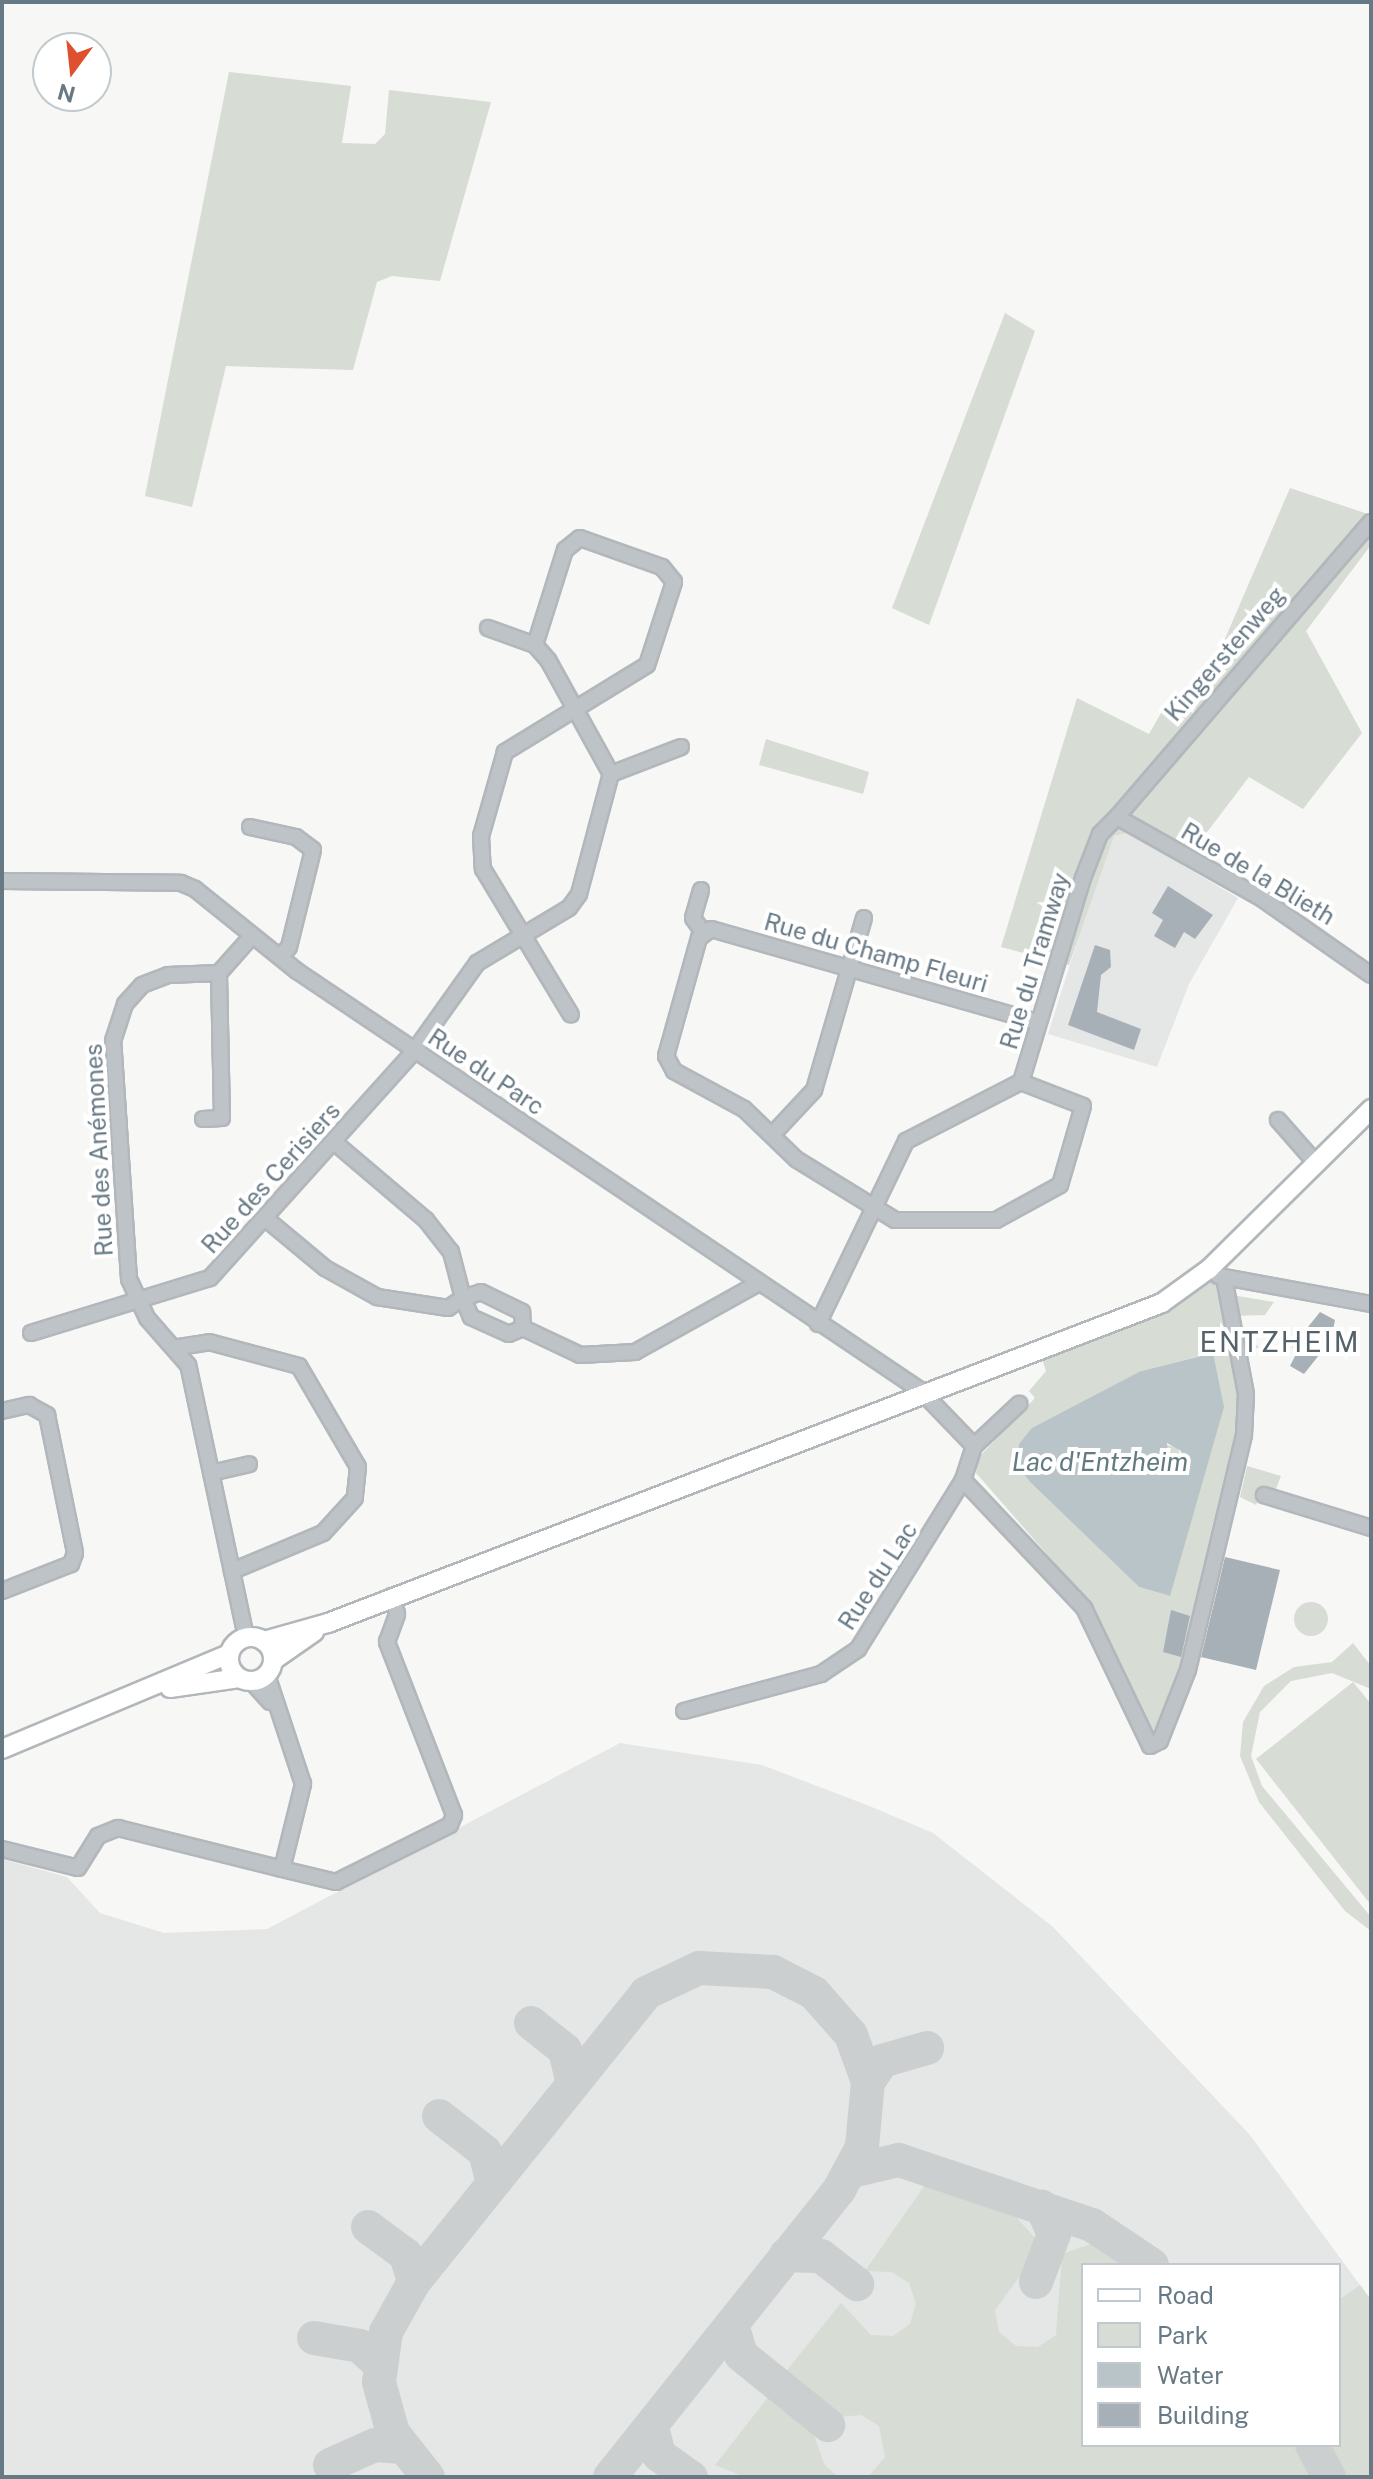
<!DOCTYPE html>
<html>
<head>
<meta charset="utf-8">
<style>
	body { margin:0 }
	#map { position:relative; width:1373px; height:2479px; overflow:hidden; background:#f7f7f5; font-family:"Public Sans",sans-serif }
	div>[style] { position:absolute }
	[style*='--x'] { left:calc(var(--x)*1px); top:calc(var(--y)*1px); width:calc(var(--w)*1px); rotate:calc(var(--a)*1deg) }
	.built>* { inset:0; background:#e5e6e6 }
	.green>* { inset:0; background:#d7dcd4 }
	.round { border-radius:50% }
	.water>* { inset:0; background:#b8c4c8 }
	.taxiway>* { height:34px; margin:-17px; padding:0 17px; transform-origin:17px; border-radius:17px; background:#cccfd0 }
	.building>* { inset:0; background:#a7b0b6 }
	.roads { filter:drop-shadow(2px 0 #b2b7bb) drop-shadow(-2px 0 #b2b7bb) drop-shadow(0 2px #b2b7bb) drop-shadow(0 -2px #b2b7bb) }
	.minor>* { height:14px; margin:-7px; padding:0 7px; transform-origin:7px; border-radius:7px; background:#bec3c7 }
	.major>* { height:18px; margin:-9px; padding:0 9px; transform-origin:9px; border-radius:9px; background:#fff }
	.major>.ring { margin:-9px; padding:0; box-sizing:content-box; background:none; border:18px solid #fff; border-radius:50% }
	span { translate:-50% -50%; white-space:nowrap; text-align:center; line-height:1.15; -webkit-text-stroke:8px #fff; paint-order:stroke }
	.street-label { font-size:24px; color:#677985 }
	.water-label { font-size:26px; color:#637a80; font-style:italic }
	.quarter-label { font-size:28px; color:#55626a; letter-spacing:2px }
	.frame { position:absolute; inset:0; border:4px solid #677985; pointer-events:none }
	.legend { position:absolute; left:1081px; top:2263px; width:260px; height:184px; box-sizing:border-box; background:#fff; border:2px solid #c2c9ce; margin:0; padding:10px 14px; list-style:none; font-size:24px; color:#677985 }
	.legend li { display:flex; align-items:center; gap:16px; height:40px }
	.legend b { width:40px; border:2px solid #c2c9ce }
	.north { position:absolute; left:32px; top:32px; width:80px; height:80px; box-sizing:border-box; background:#fff; border:2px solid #c2c9ce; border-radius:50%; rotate:195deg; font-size:22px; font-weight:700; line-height:32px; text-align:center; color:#677985 }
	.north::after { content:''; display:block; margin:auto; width:28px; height:36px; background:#de502e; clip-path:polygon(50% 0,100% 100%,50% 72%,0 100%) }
</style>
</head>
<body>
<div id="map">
	<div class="built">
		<div style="clip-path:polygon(1128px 833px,1238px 898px,1189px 984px,1157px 1067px,1048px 1034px,1105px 854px,1114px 836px)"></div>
		<div style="clip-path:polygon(evenodd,620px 1743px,762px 1765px,867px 1805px,933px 1833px,1053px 1927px,1250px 2135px,1371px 2300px,1371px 2477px,2px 2477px,2px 1859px,67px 1877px,100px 1913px,164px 1933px,267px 1929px,620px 1743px,1083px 2265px,1339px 2265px,1339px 2445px,1083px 2445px,1083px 2265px)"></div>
	</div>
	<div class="green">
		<div style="clip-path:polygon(229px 72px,351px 86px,342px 143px,375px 144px,385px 134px,389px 90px,491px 102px,440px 281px,392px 276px,377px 282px,353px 370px,226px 366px,192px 507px,145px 496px)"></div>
		<div style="clip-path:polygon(1005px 313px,1035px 331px,929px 625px,892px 608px)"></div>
		<div style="clip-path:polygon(1290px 488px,1371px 515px,1371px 545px,1306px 631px,1362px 733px,1303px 809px,1249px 777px,1182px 865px,1128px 833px,1114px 836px,1069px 965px,1001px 947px,1077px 698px,1149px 734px,1168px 701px,1193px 713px)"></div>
		<div style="clip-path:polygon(766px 739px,869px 772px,863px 794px,759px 765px)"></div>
		<div style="clip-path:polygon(evenodd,1210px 1278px,1232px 1295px,1274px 1302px,1265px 1315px,1234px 1316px,1242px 1335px,1259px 1347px,1242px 1354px,1243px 1416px,1182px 1667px,1151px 1737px,1095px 1609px,976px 1473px,978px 1458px,1035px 1398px,1029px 1391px,1046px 1371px,1040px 1353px,1180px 1301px,1210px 1278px,1212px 1353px,1170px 1596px,1139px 1587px,1031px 1483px,1141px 1371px,1212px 1353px)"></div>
		<div style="clip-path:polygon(1164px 1444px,1178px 1448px,1186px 1475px,1169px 1471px)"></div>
		<div style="clip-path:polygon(1247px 1466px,1281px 1476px,1274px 1494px,1262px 1490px,1256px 1505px,1240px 1497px)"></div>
		<div class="round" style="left:1294px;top:1602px;width:34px;height:34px"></div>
		<div style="clip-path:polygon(1353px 1643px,1371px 1666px,1371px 1689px,1332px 1673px,1291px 1681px,1260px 1712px,1251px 1756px,1262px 1786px,1371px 1917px,1371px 1931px,1345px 1911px,1259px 1802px,1240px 1756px,1243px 1722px,1264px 1686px,1294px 1667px,1332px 1662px)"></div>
		<div style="clip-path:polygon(1353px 1682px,1371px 1704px,1371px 1905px,1256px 1759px)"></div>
		<div style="clip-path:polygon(927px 2182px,1008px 2208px,1035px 2238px,1033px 2258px,995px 2310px,999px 2332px,1016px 2346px,1038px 2347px,1056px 2335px,1062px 2254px,1091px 2244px,1124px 2265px,1083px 2265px,1083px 2445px,1299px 2445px,1316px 2477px,868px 2477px,885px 2457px,879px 2426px,861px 2415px,839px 2417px,784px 2374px,841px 2303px,871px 2335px,893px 2336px,910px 2324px,916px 2303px,909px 2283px,891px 2272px,865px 2271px)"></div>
		<div style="clip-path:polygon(1360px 2285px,1371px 2300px,1371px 2477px,1345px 2477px,1329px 2445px,1339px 2445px,1339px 2300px)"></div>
		<div style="clip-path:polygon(769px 2396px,812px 2429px,824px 2464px,838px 2477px,745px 2477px,715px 2465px)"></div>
	</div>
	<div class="water">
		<div style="clip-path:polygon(evenodd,1213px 1353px,1224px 1407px,1170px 1596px,1139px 1587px,1031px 1483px,1019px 1468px,1019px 1444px,1032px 1428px,1141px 1371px,1213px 1353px,1167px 1443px,1181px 1451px,1186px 1475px,1169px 1471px,1167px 1443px)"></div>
	</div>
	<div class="taxiway">
		<div style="--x:531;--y:2023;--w:43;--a:38.5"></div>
		<div style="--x:565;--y:2050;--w:31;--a:77"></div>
		<div style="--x:868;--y:2082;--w:25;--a:-56"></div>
		<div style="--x:882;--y:2061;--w:47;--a:-16.1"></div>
		<div style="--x:439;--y:2116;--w:58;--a:38"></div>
		<div style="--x:485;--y:2152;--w:29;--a:76"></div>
		<div style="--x:852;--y:2171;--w:48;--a:-13.2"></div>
		<div style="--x:899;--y:2160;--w:204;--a:18.6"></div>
		<div style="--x:1092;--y:2225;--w:72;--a:33.7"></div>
		<div style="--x:368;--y:2227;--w:47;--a:36.4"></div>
		<div style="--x:406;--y:2255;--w:28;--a:73"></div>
		<div style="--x:786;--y:2255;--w:35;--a:2"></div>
		<div style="--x:821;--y:2256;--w:46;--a:37.9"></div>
		<div style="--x:1036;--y:2282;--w:51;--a:-69.4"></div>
		<div style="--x:1054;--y:2234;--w:30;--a:-114"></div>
		<div style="--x:732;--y:2325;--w:31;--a:73"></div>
		<div style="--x:741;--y:2355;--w:112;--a:38.8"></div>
		<div style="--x:314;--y:2338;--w:47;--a:9.9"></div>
		<div style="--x:360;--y:2346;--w:26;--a:43"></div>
		<div style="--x:652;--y:2427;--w:29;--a:76"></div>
		<div style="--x:659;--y:2455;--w:39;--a:35"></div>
		<div style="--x:1312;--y:2445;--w:36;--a:62"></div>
		<div style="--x:330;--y:2465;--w:49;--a:-24"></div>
		<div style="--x:375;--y:2445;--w:28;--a:4"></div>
		<div style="--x:428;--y:2477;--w:56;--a:-128.5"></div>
		<div style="--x:393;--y:2433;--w:53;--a:-105.4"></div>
		<div style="--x:379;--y:2382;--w:50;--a:-82"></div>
		<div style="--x:386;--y:2332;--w:57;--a:-60.8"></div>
		<div style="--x:414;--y:2282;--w:371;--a:-51.2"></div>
		<div style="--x:646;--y:1993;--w:59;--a:-25.3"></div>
		<div style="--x:699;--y:1968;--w:74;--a:3.1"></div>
		<div style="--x:773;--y:1972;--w:46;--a:27.1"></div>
		<div style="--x:814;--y:1993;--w:56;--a:48.6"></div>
		<div style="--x:851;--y:2035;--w:50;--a:70.1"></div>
		<div style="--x:868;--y:2082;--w:65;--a:95.3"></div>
		<div style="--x:862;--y:2147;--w:49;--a:118.1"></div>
		<div style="--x:839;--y:2190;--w:367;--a:128.6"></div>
	</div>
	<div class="building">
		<div style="clip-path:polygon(1168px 886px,1213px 915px,1195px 939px,1184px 932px,1175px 948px,1154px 936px,1163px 920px,1152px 913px)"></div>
		<div style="clip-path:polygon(1095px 945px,1110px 950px,1111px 967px,1101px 975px,1097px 1012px,1141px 1029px,1134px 1050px,1068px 1025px)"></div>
		<div style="clip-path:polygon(1320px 1312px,1335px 1320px,1331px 1340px,1304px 1374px,1290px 1366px,1297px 1352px,1292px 1347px)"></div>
		<div style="clip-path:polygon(1225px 1557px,1280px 1570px,1256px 1670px,1201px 1657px)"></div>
		<div style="clip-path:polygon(1171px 1610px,1190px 1616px,1181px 1657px,1163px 1652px)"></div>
	</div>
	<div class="roads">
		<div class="minor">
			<div style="--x:535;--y:645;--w:100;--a:-72.5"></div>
			<div style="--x:565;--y:550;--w:19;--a:-39"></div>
			<div style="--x:580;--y:538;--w:87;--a:19.5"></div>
			<div style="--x:662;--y:567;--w:19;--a:51"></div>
			<div style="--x:674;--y:582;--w:87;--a:108"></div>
			<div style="--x:647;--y:665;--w:167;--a:148.5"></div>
			<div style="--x:505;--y:752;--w:87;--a:105.9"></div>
			<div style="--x:481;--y:836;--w:33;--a:87"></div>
			<div style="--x:483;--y:869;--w:170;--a:58.9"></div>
			<div style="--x:611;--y:774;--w:75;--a:-21.1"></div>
			<div style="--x:1117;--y:817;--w:389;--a:-49.3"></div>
			<div style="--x:1117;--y:817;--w:165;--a:29.4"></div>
			<div style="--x:1261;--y:898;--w:134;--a:35"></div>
			<div style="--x:250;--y:827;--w:47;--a:12.3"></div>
			<div style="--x:296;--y:837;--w:21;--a:37"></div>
			<div style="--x:313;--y:850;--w:100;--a:103.9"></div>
			<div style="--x:289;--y:947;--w:13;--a:132"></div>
			<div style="--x:2;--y:881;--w:179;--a:0.6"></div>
			<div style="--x:181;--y:883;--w:15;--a:23"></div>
			<div style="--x:195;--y:889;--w:131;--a:38.8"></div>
			<div style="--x:297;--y:971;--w:751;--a:33.92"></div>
			<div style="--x:920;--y:1390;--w:78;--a:46"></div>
			<div style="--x:701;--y:890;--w:29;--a:106"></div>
			<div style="--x:693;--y:918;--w:16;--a:55"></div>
			<div style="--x:1021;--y:1082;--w:66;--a:21.2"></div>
			<div style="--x:1083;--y:1106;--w:82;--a:106.2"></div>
			<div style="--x:1060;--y:1185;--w:73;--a:151.3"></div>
			<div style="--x:996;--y:1220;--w:101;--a:180"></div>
			<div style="--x:895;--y:1220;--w:116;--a:-148.4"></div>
			<div style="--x:796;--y:1159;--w:72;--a:-136.1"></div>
			<div style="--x:744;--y:1109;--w:80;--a:-151.5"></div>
			<div style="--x:674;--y:1071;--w:17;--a:-118"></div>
			<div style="--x:666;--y:1056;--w:123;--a:-74.4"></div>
			<div style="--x:699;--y:938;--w:15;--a:-37"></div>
			<div style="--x:711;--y:929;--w:340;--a:15.9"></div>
			<div style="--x:203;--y:1119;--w:19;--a:-3"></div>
			<div style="--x:222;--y:1118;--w:145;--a:-91.2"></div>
			<div style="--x:1278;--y:1120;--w:55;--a:48.7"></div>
			<div style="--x:772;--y:1135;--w:62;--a:-47"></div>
			<div style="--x:814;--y:1090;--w:179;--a:-73.8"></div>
			<div style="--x:265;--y:1218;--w:78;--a:39.8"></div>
			<div style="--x:325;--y:1268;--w:60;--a:29.1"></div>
			<div style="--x:377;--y:1297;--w:72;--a:8.8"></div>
			<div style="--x:448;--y:1308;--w:18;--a:-34"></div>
			<div style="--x:463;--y:1298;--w:48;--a:-104.6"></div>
			<div style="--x:451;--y:1252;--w:41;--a:-128"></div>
			<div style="--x:426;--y:1220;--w:121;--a:-139.7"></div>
			<div style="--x:1218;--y:1276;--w:156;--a:10.4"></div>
			<div style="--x:481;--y:1292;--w:46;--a:26"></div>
			<div style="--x:522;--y:1312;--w:16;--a:86"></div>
			<div style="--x:523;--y:1328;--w:15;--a:157"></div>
			<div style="--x:509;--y:1334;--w:42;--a:-155.9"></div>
			<div style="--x:471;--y:1317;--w:21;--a:-113"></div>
			<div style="--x:463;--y:1298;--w:19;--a:-18"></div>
			<div style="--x:818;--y:1324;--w:203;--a:-64.3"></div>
			<div style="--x:906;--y:1141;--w:129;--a:-27.2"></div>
			<div style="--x:1021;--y:1082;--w:213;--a:-73.1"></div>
			<div style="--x:1083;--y:878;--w:47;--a:-68.9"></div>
			<div style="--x:1100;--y:834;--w:24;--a:-45"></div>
			<div style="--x:523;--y:1328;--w:63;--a:25.3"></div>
			<div style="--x:580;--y:1355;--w:55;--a:-3.1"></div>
			<div style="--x:635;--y:1352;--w:140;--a:-29.1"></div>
			<div style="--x:31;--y:1333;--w:187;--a:-17.1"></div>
			<div style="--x:210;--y:1278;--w:307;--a:-48"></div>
			<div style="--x:415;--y:1050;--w:107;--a:-54.5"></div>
			<div style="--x:477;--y:963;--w:107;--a:-30.9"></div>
			<div style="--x:569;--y:908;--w:17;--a:-54"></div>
			<div style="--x:579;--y:894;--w:124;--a:-75.1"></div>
			<div style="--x:611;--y:774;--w:130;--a:-118.9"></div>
			<div style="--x:548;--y:660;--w:20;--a:-131"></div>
			<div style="--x:535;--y:645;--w:50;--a:-160.1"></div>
			<div style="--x:179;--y:1347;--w:30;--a:-9"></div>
			<div style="--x:209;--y:1342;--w:93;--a:14.9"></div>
			<div style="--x:299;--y:1366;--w:117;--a:59.7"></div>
			<div style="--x:358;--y:1467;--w:31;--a:96"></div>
			<div style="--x:355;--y:1498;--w:47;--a:132.4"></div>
			<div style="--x:323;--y:1533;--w:99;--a:157.3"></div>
			<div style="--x:2;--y:1411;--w:28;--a:-13"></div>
			<div style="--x:29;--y:1405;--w:21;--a:29"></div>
			<div style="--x:47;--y:1415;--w:141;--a:78.5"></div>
			<div style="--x:75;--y:1553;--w:12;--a:110"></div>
			<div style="--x:71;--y:1564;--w:74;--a:158.6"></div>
			<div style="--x:211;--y:1473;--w:39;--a:-13"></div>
			<div style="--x:963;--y:1480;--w:176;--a:46.6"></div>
			<div style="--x:1084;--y:1608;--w:153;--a:64.4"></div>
			<div style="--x:1150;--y:1746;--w:11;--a:-27"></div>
			<div style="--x:1160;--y:1741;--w:76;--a:-68.5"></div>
			<div style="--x:1188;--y:1670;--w:242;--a:-76.6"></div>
			<div style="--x:1244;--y:1435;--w:41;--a:-87.2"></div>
			<div style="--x:1246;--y:1394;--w:118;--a:-100.7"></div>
			<div style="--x:1264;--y:1495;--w:112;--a:17.1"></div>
			<div style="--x:246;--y:1637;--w:278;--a:-102"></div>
			<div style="--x:188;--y:1365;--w:62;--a:-131.1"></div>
			<div style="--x:147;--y:1318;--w:43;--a:-114.8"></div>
			<div style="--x:129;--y:1279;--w:239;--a:-93.8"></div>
			<div style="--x:113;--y:1041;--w:39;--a:-72"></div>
			<div style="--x:125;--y:1004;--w:25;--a:-48"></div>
			<div style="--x:142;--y:985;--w:28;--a:-21"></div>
			<div style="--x:168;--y:975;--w:51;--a:-2.2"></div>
			<div style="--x:219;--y:973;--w:48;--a:-48.4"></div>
			<div style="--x:252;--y:1682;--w:27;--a:48"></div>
			<div style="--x:684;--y:1711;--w:142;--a:-15.1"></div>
			<div style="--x:821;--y:1674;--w:45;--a:-34"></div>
			<div style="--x:858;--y:1649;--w:199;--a:-58.1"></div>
			<div style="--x:963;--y:1480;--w:36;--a:-72"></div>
			<div style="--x:974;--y:1446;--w:62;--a:-43"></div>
			<div style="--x:2;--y:1849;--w:78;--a:14"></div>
			<div style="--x:78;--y:1868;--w:38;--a:-58"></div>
			<div style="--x:98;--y:1836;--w:22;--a:-22"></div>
			<div style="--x:118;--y:1828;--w:169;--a:14"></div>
			<div style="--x:282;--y:1869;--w:88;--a:-76.1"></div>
			<div style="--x:303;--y:1784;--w:115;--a:-108.3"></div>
			<div style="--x:282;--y:1869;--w:56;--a:13.5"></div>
			<div style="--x:336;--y:1882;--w:127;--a:-26.6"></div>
			<div style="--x:450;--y:1825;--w:11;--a:-68"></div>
			<div style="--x:454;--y:1815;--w:186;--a:-111.2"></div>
			<div style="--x:387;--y:1642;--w:30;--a:-70"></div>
			<div style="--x:397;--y:1614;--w:19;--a:-106"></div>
		</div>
		<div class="major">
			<div class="ring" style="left:229px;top:1637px;width:26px;height:26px"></div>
			<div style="--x:264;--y:1641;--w:66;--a:-15.7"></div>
			<div style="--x:328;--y:1623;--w:893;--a:-20.99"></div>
			<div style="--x:1162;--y:1303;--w:58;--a:-35.9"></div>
			<div style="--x:1209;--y:1269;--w:228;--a:-44.6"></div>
			<div style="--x:274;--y:1660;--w:49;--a:-35"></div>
			<div style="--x:170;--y:1688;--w:70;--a:-8.2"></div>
			<div style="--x:2;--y:1749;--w:246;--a:-22.7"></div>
		</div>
	</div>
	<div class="street-label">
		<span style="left:1225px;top:654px;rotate:-49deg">Kingerstenweg</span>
		<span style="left:1258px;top:874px;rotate:31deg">Rue de la Blieth</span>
		<span style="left:876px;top:953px;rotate:16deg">Rue du Champ Fleuri</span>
		<span style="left:1035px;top:961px;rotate:-73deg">Rue du Tramway</span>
		<span style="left:486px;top:1072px;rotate:34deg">Rue du Parc</span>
		<span style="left:99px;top:1150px;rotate:-93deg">Rue des Anémones</span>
		<span style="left:271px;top:1178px;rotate:-48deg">Rue des Cerisiers</span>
		<span style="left:878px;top:1576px;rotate:-57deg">Rue du Lac</span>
	</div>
	<div class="water-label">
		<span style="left:1100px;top:1462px">Lac d'Entzheim</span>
	</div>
	<div class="quarter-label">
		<span style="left:1280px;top:1342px">ENTZHEIM</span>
	</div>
	<div class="frame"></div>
	<ul class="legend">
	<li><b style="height:10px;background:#fff"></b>Road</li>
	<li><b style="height:22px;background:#d7dcd4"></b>Park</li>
	<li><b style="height:22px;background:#b8c4c8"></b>Water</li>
	<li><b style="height:22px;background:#a7b0b6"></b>Building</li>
	</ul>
	<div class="north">N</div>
</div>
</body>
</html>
